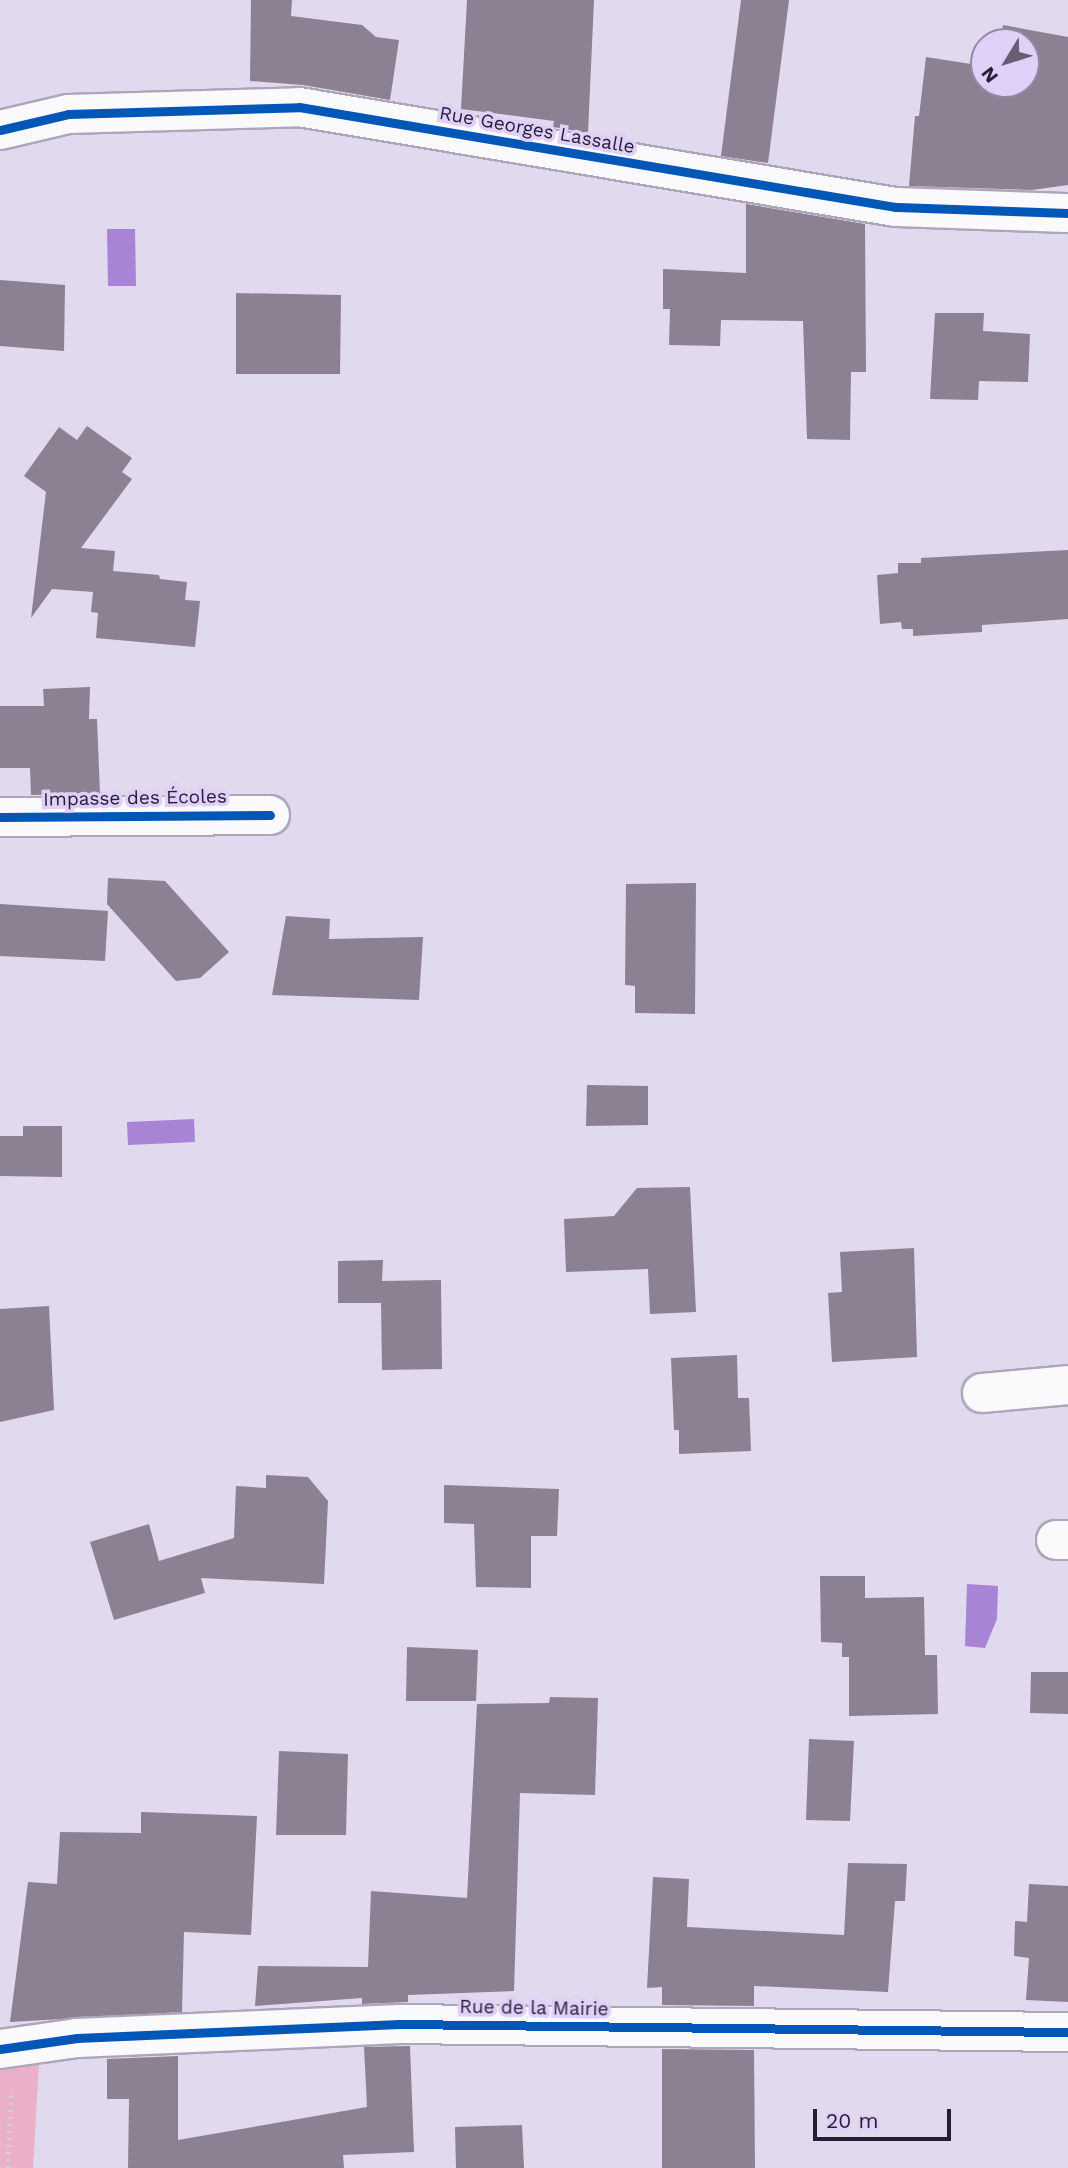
<!DOCTYPE html>
<html>
<head>
<meta charset="utf-8">
<style>
	body { margin:0 }
	#map { position:relative; width:1068px; height:2168px; overflow:hidden; background:#e1d9ee; font-family:"Work Sans",sans-serif }
	div>[style] { position:absolute }
	[style*='--x'] { left:calc(var(--x)*1px); top:calc(var(--y)*1px); width:calc(var(--w)*1px); rotate:calc(var(--a)*1deg) }
	.green>* { inset:0; background:#eaafc9 }
	.water>* { inset:0; background:#a884d7 }
	.building>* { inset:0; background:#8c8093 }
	.path>* { height:4.5px; margin-top:-2.25px; transform-origin:0; background:repeating-linear-gradient(90deg,#d3d0d7 0 2px,transparent 0 7px) }
	.roads { filter:drop-shadow(2px 0 #ada5ba) drop-shadow(-2px 0 #ada5ba) drop-shadow(0 2px #ada5ba) drop-shadow(0 -2px #ada5ba) }
	.minor>* { height:38px; margin:-19px; padding:0 19px; transform-origin:19px; border-radius:19px; background:#faf9fc }
	.cycleway>* { height:9px; margin:-4.5px; padding:0 4.5px; transform-origin:4.5px; border-radius:4.5px; background:#0057b8 }
	span { translate:-50% -50%; white-space:nowrap; text-align:center; line-height:1.15; -webkit-text-stroke:7px #ded0f7; paint-order:stroke }
	.street-label { font-size:19px; color:#261c34 }
	.north { position:absolute; left:970px; top:28px; width:70px; height:70px; box-sizing:border-box; background:#ded0f7; border:2px solid #9488a9; border-radius:50%; rotate:232deg; font-size:19px; font-weight:700; line-height:28px; text-align:center; color:#261c34 }
	.north::after { content:''; display:block; margin:auto; width:24px; height:32px; background:#675e75; clip-path:polygon(50% 0,100% 100%,50% 72%,0 100%) }
	.scale { position:absolute; left:813px; top:2109px; width:138px; height:32px; box-sizing:border-box; border:4px solid #261c34; border-top:0; padding-left:9px; font-size:21px; line-height:24px; white-space:nowrap; color:#261c34; -webkit-text-stroke:5px #ded0f7; paint-order:stroke }
</style>
</head>
<body>
<div id="map">
	<div class="green">
		<div style="clip-path:polygon(39px 2063px,33px 2168px,0 2168px,0 2067px)"></div>
	</div>
	<div class="water">
		<div style="clip-path:polygon(107px 229px,135px 229px,136px 286px,108px 286px)"></div>
		<div style="clip-path:polygon(194px 1119px,195px 1142px,128px 1145px,127px 1122px)"></div>
		<div style="clip-path:polygon(967px 1584px,998px 1586px,997px 1619px,985px 1648px,965px 1646px)"></div>
	</div>
	<div class="building">
		<div style="clip-path:polygon(251px 0,292px 0,291px 16px,362px 25px,376px 37px,399px 40px,390px 100px,303px 85px,250px 81px)"></div>
		<div style="clip-path:polygon(467px 0,594px 0,588px 133px,553px 127px,554px 121px,461px 109px)"></div>
		<div style="clip-path:polygon(741px 0,789px 0,768px 163px,721px 156px)"></div>
		<div style="clip-path:polygon(1003px 25px,1068px 37px,1068px 185px,1032px 190px,909px 186px,915px 116px,919px 116px,926px 57px,984px 66px,984px 84px,1026px 84px,1026px 42px,1000px 42px)"></div>
		<div style="clip-path:polygon(746px 204px,865px 224px,866px 372px,851px 372px,850px 440px,807px 439px,803px 321px,721px 320px,720px 346px,669px 345px,670px 309px,663px 309px,663px 269px,746px 273px)"></div>
		<div style="clip-path:polygon(0 280px,65px 285px,64px 351px,0 346px)"></div>
		<div style="clip-path:polygon(236px 293px,341px 295px,340px 374px,236px 374px)"></div>
		<div style="clip-path:polygon(935px 313px,984px 313px,983px 331px,1030px 334px,1028px 382px,979px 381px,978px 400px,930px 399px)"></div>
		<div style="clip-path:polygon(87px 426px,132px 458px,122px 472px,132px 479px,81px 548px,115px 551px,113px 571px,159px 575px,160px 579px,187px 582px,185px 600px,200px 601px,195px 647px,96px 638px,98px 613px,91px 612px,93px 592px,52px 589px,31px 618px,46px 492px,24px 476px,59px 427px,77px 440px)"></div>
		<div style="clip-path:polygon(1068px 550px,1068px 619px,982px 625px,982px 632px,913px 636px,913px 629px,902px 629px,901px 622px,880px 624px,877px 575px,898px 573px,898px 563px,921px 563px,921px 558px)"></div>
		<div style="clip-path:polygon(90px 687px,89px 719px,97px 719px,100px 794px,31px 795px,30px 768px,0 768px,0 706px,44px 706px,43px 689px)"></div>
		<div style="clip-path:polygon(108px 878px,165px 881px,229px 952px,200px 978px,176px 981px,107px 904px)"></div>
		<div style="clip-path:polygon(696px 883px,695px 1014px,635px 1013px,635px 986px,625px 985px,626px 884px)"></div>
		<div style="clip-path:polygon(0 904px,108px 911px,105px 961px,0 956px)"></div>
		<div style="clip-path:polygon(286px 916px,330px 919px,329px 939px,423px 937px,419px 1000px,272px 995px)"></div>
		<div style="clip-path:polygon(587px 1085px,648px 1086px,648px 1125px,586px 1126px)"></div>
		<div style="clip-path:polygon(23px 1126px,62px 1126px,62px 1177px,0 1176px,0 1136px,23px 1136px)"></div>
		<div style="clip-path:polygon(690px 1187px,696px 1312px,650px 1314px,648px 1269px,566px 1272px,564px 1219px,614px 1216px,637px 1188px)"></div>
		<div style="clip-path:polygon(914px 1248px,917px 1357px,832px 1362px,828px 1293px,842px 1292px,840px 1252px)"></div>
		<div style="clip-path:polygon(383px 1260px,382px 1281px,441px 1280px,442px 1369px,382px 1370px,381px 1303px,338px 1303px,338px 1261px)"></div>
		<div style="clip-path:polygon(49px 1306px,54px 1410px,0 1422px,0 1309px)"></div>
		<div style="clip-path:polygon(737px 1355px,738px 1398px,749px 1398px,751px 1451px,679px 1454px,679px 1430px,674px 1430px,671px 1358px)"></div>
		<div style="clip-path:polygon(266px 1475px,308px 1477px,328px 1501px,324px 1584px,201px 1578px,205px 1593px,114px 1620px,90px 1542px,149px 1524px,159px 1561px,234px 1538px,236px 1486px,266px 1488px)"></div>
		<div style="clip-path:polygon(444px 1485px,559px 1489px,557px 1536px,531px 1536px,531px 1588px,476px 1587px,474px 1524px,444px 1523px)"></div>
		<div style="clip-path:polygon(820px 1576px,865px 1576px,865px 1598px,924px 1597px,925px 1655px,937px 1655px,938px 1714px,849px 1716px,849px 1657px,842px 1657px,842px 1643px,821px 1642px)"></div>
		<div style="clip-path:polygon(407px 1647px,478px 1650px,476px 1701px,406px 1701px)"></div>
		<div style="clip-path:polygon(1031px 1672px,1068px 1672px,1068px 1714px,1030px 1713px)"></div>
		<div style="clip-path:polygon(550px 1697px,598px 1698px,595px 1795px,520px 1793px,514px 1991px,408px 1995px,408px 2002px,362px 2004px,362px 1998px,255px 2006px,258px 1966px,368px 1967px,371px 1891px,467px 1898px,477px 1704px,549px 1703px)"></div>
		<div style="clip-path:polygon(809px 1739px,854px 1741px,850px 1821px,806px 1820px)"></div>
		<div style="clip-path:polygon(279px 1751px,348px 1754px,346px 1835px,276px 1835px)"></div>
		<div style="clip-path:polygon(141px 1812px,257px 1816px,251px 1935px,184px 1932px,182px 2012px,10px 2022px,28px 1882px,57px 1884px,60px 1832px,141px 1833px)"></div>
		<div style="clip-path:polygon(848px 1863px,907px 1864px,905px 1901px,895px 1901px,888px 1992px,754px 1986px,754px 2006px,662px 2005px,662px 1987px,647px 1988px,653px 1877px,689px 1879px,687px 1927px,844px 1935px)"></div>
		<div style="clip-path:polygon(1029px 1884px,1068px 1886px,1068px 2002px,1026px 2000px,1029px 1958px,1014px 1956px,1015px 1921px,1027px 1922px)"></div>
		<div style="clip-path:polygon(410px 2046px,414px 2152px,343px 2155px,344px 2168px,128px 2168px,129px 2099px,107px 2099px,107px 2059px,178px 2056px,178px 2140px,367px 2107px,364px 2047px)"></div>
		<div style="clip-path:polygon(662px 2049px,754px 2050px,755px 2168px,662px 2168px)"></div>
		<div style="clip-path:polygon(522px 2125px,524px 2168px,456px 2168px,455px 2127px)"></div>
	</div>
	<div class="path">
		<div style="--x:8;--y:2168;--w:78;--a:-87.8"></div>
	</div>
	<div class="roads">
		<div class="minor">
			<div style="--x:0;--y:130;--w:70;--a:-13.2"></div>
			<div style="--x:68;--y:114;--w:231;--a:-1.7"></div>
			<div style="--x:299;--y:107;--w:604;--a:9.52"></div>
			<div style="--x:895;--y:207;--w:173;--a:2"></div>
			<div style="--x:0;--y:817;--w:270;--a:-0.4"></div>
			<div style="--x:982;--y:1393;--w:86;--a:-5.3"></div>
			<div style="--x:1056;--y:1540;--w:12;--a:0"></div>
			<div style="--x:0;--y:2049;--w:78;--a:-8.1"></div>
			<div style="--x:77;--y:2038;--w:323;--a:-2.5"></div>
			<div style="--x:400;--y:2024;--w:668;--a:0.69"></div>
		</div>
	</div>
	<div class="cycleway">
		<div style="--x:0;--y:130;--w:70;--a:-13.2"></div>
		<div style="--x:68;--y:114;--w:231;--a:-1.7"></div>
		<div style="--x:299;--y:107;--w:604;--a:9.52"></div>
		<div style="--x:895;--y:207;--w:173;--a:2"></div>
		<div style="--x:0;--y:817;--w:270;--a:-0.4"></div>
		<div style="--x:0;--y:2049;--w:78;--a:-8.1"></div>
		<div style="--x:77;--y:2038;--w:323;--a:-2.5"></div>
		<div style="--x:400;--y:2024;--w:668;--a:0.69"></div>
	</div>
	<div class="street-label">
		<span style="left:537px;top:130px;rotate:10deg">Rue Georges Lassalle</span>
		<span style="left:135px;top:798px;rotate:-1deg">Impasse des Écoles</span>
		<span style="left:534px;top:2008px;rotate:1deg">Rue de la Mairie</span>
	</div>
	<div class="north">N</div>
	<div class="scale">20 m</div>
</div>
</body>
</html>
